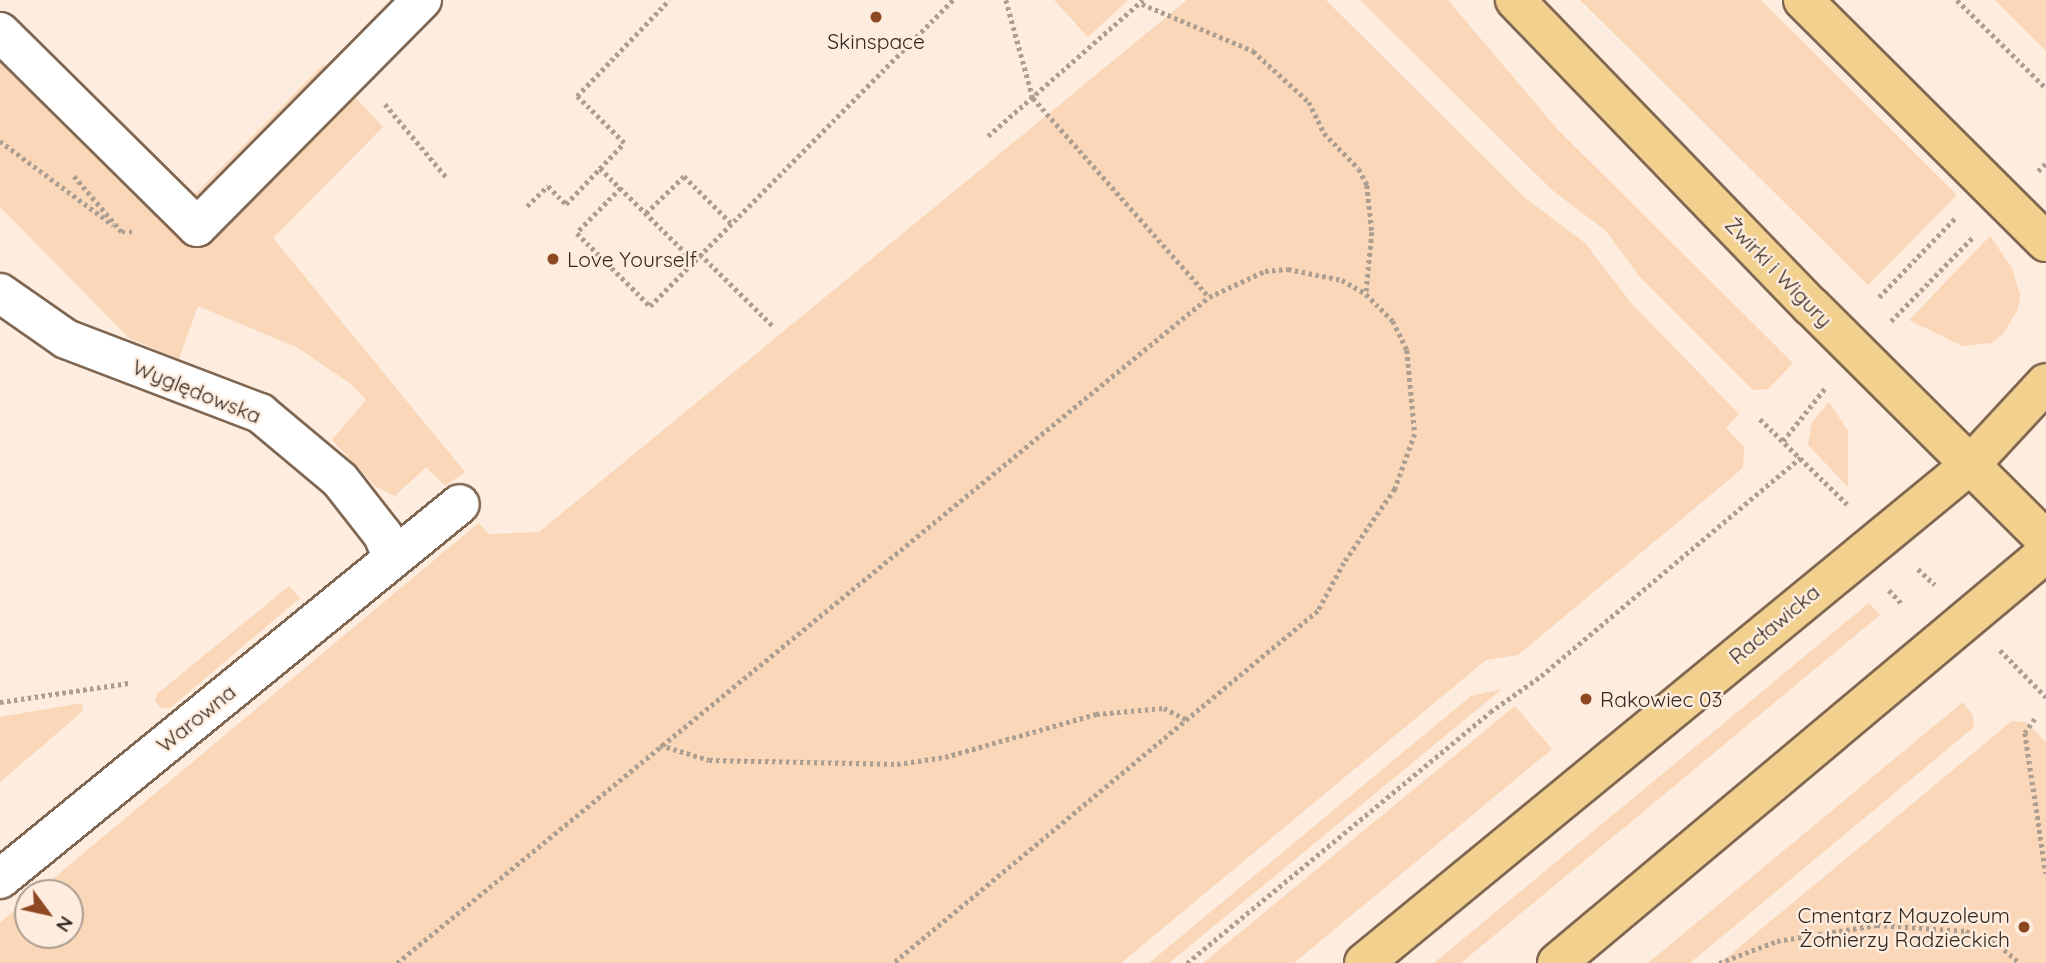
<!DOCTYPE html>
<html>
<head>
<meta charset="utf-8">
<style>
	body { margin:0 }
	#map { position:relative; width:2046px; height:963px; overflow:hidden; background:#feecde; font-family:Quicksand,sans-serif }
	div>[style] { position:absolute }
	[style*='--x'] { left:calc(var(--x)*1px); top:calc(var(--y)*1px); width:calc(var(--w)*1px); rotate:calc(var(--a)*1deg) }
	.green>* { inset:0; background:#fad7b9 }
	.path>* { height:4.5px; margin-top:-2.25px; transform-origin:0; background:repeating-linear-gradient(90deg,#ad9e92 0 3.5px,transparent 0 7px) }
	.roads { filter:drop-shadow(2px 0 #806752) drop-shadow(-2px 0 #806752) drop-shadow(0 2px #806752) drop-shadow(0 -2px #806752) }
	.minor>* { height:38px; margin:-19px; padding:0 19px; transform-origin:19px; border-radius:19px; background:#fff }
	.major>* { height:38px; margin:-19px; padding:0 19px; transform-origin:19px; border-radius:19px; background:#f2d18e }
	.dots>* { width:19px; height:19px; translate:-50% -50%; box-sizing:border-box; border:4px solid #feecde; border-radius:50% }
	span { translate:-50% -50%; white-space:nowrap; text-align:center; line-height:1.15; -webkit-text-stroke:5px #feecde; paint-order:stroke }
	.poi-label { font-size:21px; color:#31271e }
	.left { translate:0 -50%; text-align:left }
	.right { translate:-100% -50%; text-align:right }
	.street-label { font-size:21px; color:#31271e }
	.north { position:absolute; left:14px; top:879px; width:70px; height:70px; box-sizing:border-box; background:#feecde; border:2px solid #ac9d91; border-radius:50%; rotate:123deg; font-size:19px; font-weight:700; line-height:28px; text-align:center; color:#31271e }
	.north::after { content:''; display:block; margin:auto; width:24px; height:32px; background:#8f4922; clip-path:polygon(50% 0,100% 100%,50% 72%,0 100%) }
</style>
</head>
<body>
<div id="map">
	<div class="green">
		<div style="clip-path:polygon(1054px 0,1128px 0,1088px 37px)"></div>
		<div style="clip-path:polygon(1187px 0,1326px 0,1524px 197px,1585px 243px,1631px 303px,1739px 414px,1726px 428px,1744px 447px,1743px 468px,1518px 655px,1486px 660px,1121px 963px,0 963px,0 923px,28px 899px,28px 935px,70px 935px,70px 893px,36px 893px,470px 530px,479px 523px,489px 534px,539px 532px)"></div>
		<div style="clip-path:polygon(1360px 0,1448px 0,1558px 130px,1793px 363px,1768px 389px,1753px 390px,1640px 277px,1606px 231px,1552px 190px)"></div>
		<div style="clip-path:polygon(1580px 0,1761px 0,1957px 195px,1868px 285px)"></div>
		<div style="clip-path:polygon(1995px 0,2046px 0,2046px 51px)"></div>
		<div style="clip-path:polygon(0 10px,191px 198px,324px 64px,383px 127px,273px 238px,465px 472px,445px 486px,426px 467px,395px 496px,376px 487px,332px 440px,366px 400px,351px 384px,298px 348px,198px 306px,179px 359px,129px 338px,0 207px)"></div>
		<div style="clip-path:polygon(1990px 236px,2012px 268px,2020px 295px,2018px 309px,2003px 334px,1991px 343px,1962px 346px,1909px 320px)"></div>
		<div style="clip-path:polygon(1829px 402px,1848px 431px,1848px 487px,1808px 445px,1812px 422px)"></div>
		<div style="clip-path:polygon(289px 586px,300px 598px,170px 708px,161px 708px,155px 701px,157px 694px)"></div>
		<div style="clip-path:polygon(1869px 603px,1880px 615px,1461px 963px,1434px 963px)"></div>
		<div style="clip-path:polygon(1502px 689px,1169px 963px,1149px 963px,1471px 696px)"></div>
		<div style="clip-path:polygon(1963px 702px,1973px 716px,1974px 727px,1690px 963px,1648px 963px)"></div>
		<div style="clip-path:polygon(82px 703px,83px 711px,0 782px,0 717px)"></div>
		<div style="clip-path:polygon(1515px 706px,1552px 749px,1294px 963px,1203px 963px)"></div>
		<div style="clip-path:polygon(2012px 721px,2026px 722px,2046px 742px,2046px 963px,1720px 963px)"></div>
	</div>
	<div class="path">
		<div style="--x:1006;--y:0;--w:102;--a:74.6"></div>
		<div style="--x:1033;--y:98;--w:266;--a:48.5"></div>
		<div style="--x:1957;--y:0;--w:125;--a:44.7"></div>
		<div style="--x:1142;--y:4;--w:121;--a:22.9"></div>
		<div style="--x:1253;--y:51;--w:76;--a:42.3"></div>
		<div style="--x:1309;--y:102;--w:34;--a:64"></div>
		<div style="--x:1324;--y:133;--w:50;--a:45.8"></div>
		<div style="--x:1359;--y:169;--w:18;--a:63"></div>
		<div style="--x:1367;--y:185;--w:47;--a:83.9"></div>
		<div style="--x:1372;--y:232;--w:62;--a:95.5"></div>
		<div style="--x:385;--y:104;--w:98;--a:50"></div>
		<div style="--x:988;--y:136;--w:206;--a:-41.3"></div>
		<div style="--x:0;--y:141;--w:141;--a:36.6"></div>
		<div style="--x:600;--y:168;--w:132;--a:44.7"></div>
		<div style="--x:2038;--y:171;--w:11;--a:-45"></div>
		<div style="--x:74;--y:176;--w:74;--a:49.4"></div>
		<div style="--x:122;--y:232;--w:12;--a:0"></div>
		<div style="--x:621;--y:188;--w:63;--a:134.4"></div>
		<div style="--x:577;--y:233;--w:103;--a:45"></div>
		<div style="--x:650;--y:306;--w:431;--a:-45.3"></div>
		<div style="--x:527;--y:206;--w:29;--a:-44"></div>
		<div style="--x:548;--y:186;--w:25;--a:45"></div>
		<div style="--x:566;--y:204;--w:84;--a:-46.4"></div>
		<div style="--x:624;--y:143;--w:66;--a:-135"></div>
		<div style="--x:577;--y:96;--w:133;--a:-46.2"></div>
		<div style="--x:646;--y:213;--w:53;--a:-44.2"></div>
		<div style="--x:684;--y:176;--w:66;--a:45"></div>
		<div style="--x:700;--y:254;--w:103;--a:44.6"></div>
		<div style="--x:1879;--y:297;--w:110;--a:-46.1"></div>
		<div style="--x:1891;--y:321;--w:117;--a:-45.7"></div>
		<div style="--x:1760;--y:419;--w:122;--a:44.3"></div>
		<div style="--x:1783;--y:441;--w:69;--a:-51.5"></div>
		<div style="--x:1918;--y:569;--w:23;--a:43"></div>
		<div style="--x:1889;--y:590;--w:18;--a:47"></div>
		<div style="--x:2000;--y:650;--w:66;--a:45.6"></div>
		<div style="--x:0;--y:702;--w:130;--a:-8.4"></div>
		<div style="--x:2035;--y:719;--w:17;--a:126"></div>
		<div style="--x:2025;--y:733;--w:142;--a:81.5"></div>
		<div style="--x:660;--y:745;--w:51;--a:17"></div>
		<div style="--x:709;--y:760;--w:188;--a:1.2"></div>
		<div style="--x:897;--y:764;--w:49;--a:-8.3"></div>
		<div style="--x:945;--y:757;--w:157;--a:-15.9"></div>
		<div style="--x:1096;--y:714;--w:68;--a:-5"></div>
		<div style="--x:1164;--y:708;--w:27;--a:27"></div>
		<div style="--x:397;--y:963;--w:1050;--a:-39.36"></div>
		<div style="--x:1209;--y:297;--w:62;--a:-24.9"></div>
		<div style="--x:1265;--y:271;--w:23;--a:-5"></div>
		<div style="--x:1288;--y:269;--w:55;--a:11.5"></div>
		<div style="--x:1342;--y:280;--w:28;--a:30"></div>
		<div style="--x:1366;--y:294;--w:38;--a:45"></div>
		<div style="--x:1393;--y:321;--w:32;--a:64"></div>
		<div style="--x:1407;--y:350;--w:84;--a:84.6"></div>
		<div style="--x:1415;--y:434;--w:59;--a:110"></div>
		<div style="--x:1395;--y:489;--w:90;--a:124.6"></div>
		<div style="--x:1344;--y:563;--w:55;--a:118.4"></div>
		<div style="--x:1318;--y:611;--w:551;--a:140.3"></div>
		<div style="--x:1187;--y:963;--w:393;--a:-39.6"></div>
		<div style="--x:1490;--y:712;--w:62;--a:-35.2"></div>
		<div style="--x:1541;--y:676;--w:339;--a:-40.1"></div>
		<div style="--x:1719;--y:963;--w:62;--a:-20.8"></div>
		<div style="--x:1777;--y:941;--w:101;--a:-9.1"></div>
		<div style="--x:1877;--y:925;--w:89;--a:3.9"></div>
		<div style="--x:1966;--y:931;--w:36;--a:23"></div>
		<div style="--x:1999;--y:945;--w:28;--a:41"></div>
	</div>
	<div class="roads">
		<div class="minor">
			<div style="--x:0;--y:32;--w:277;--a:44.7"></div>
			<div style="--x:197;--y:227;--w:320;--a:-45.3"></div>
			<div style="--x:0;--y:293;--w:80;--a:34.9"></div>
			<div style="--x:66;--y:339;--w:208;--a:20.9"></div>
			<div style="--x:260;--y:413;--w:104;--a:39.9"></div>
			<div style="--x:340;--y:480;--w:70;--a:52"></div>
			<div style="--x:383;--y:535;--w:24;--a:68"></div>
			<div style="--x:0;--y:879;--w:593;--a:-39.19"></div>
		</div>
		<div class="major">
			<div style="--x:1515;--y:0;--w:426;--a:46"></div>
			<div style="--x:1811;--y:306;--w:332;--a:44.9"></div>
			<div style="--x:1803;--y:0;--w:343;--a:44.9"></div>
			<div style="--x:1364;--y:963;--w:786;--a:-39.42"></div>
			<div style="--x:1971;--y:464;--w:110;--a:-47.2"></div>
			<div style="--x:1557;--y:963;--w:638;--a:-39.98"></div>
		</div>
	</div>
	<div class="dots">
		<div style="left:876px;top:17px;background:#8f4922"></div>
		<div style="left:553px;top:259px;background:#8f4922"></div>
		<div style="left:1586px;top:699px;background:#8f4922"></div>
		<div style="left:2024px;top:927px;background:#8f4922"></div>
	</div>
	<div class="poi-label">
		<span style="left:876px;top:41px">Skinspace</span>
		<span class="left" style="left:567px;top:259px">Love Yourself</span>
		<span class="left" style="left:1600px;top:699px">Rakowiec 03</span>
		<span class="right" style="left:2010px;top:927px">Cmentarz Mauzoleum<br>Żołnierzy Radzieckich</span>
	</div>
	<div class="street-label">
		<span style="left:1779px;top:272px;rotate:46deg">Żwirki i Wigury</span>
		<span style="left:197px;top:391px;rotate:22deg">Wyględowska</span>
		<span style="left:1774px;top:624px;rotate:-40deg">Racławicka</span>
		<span style="left:196px;top:718px;rotate:-39deg">Warowna</span>
	</div>
	<div class="north">N</div>
</div>
</body>
</html>
